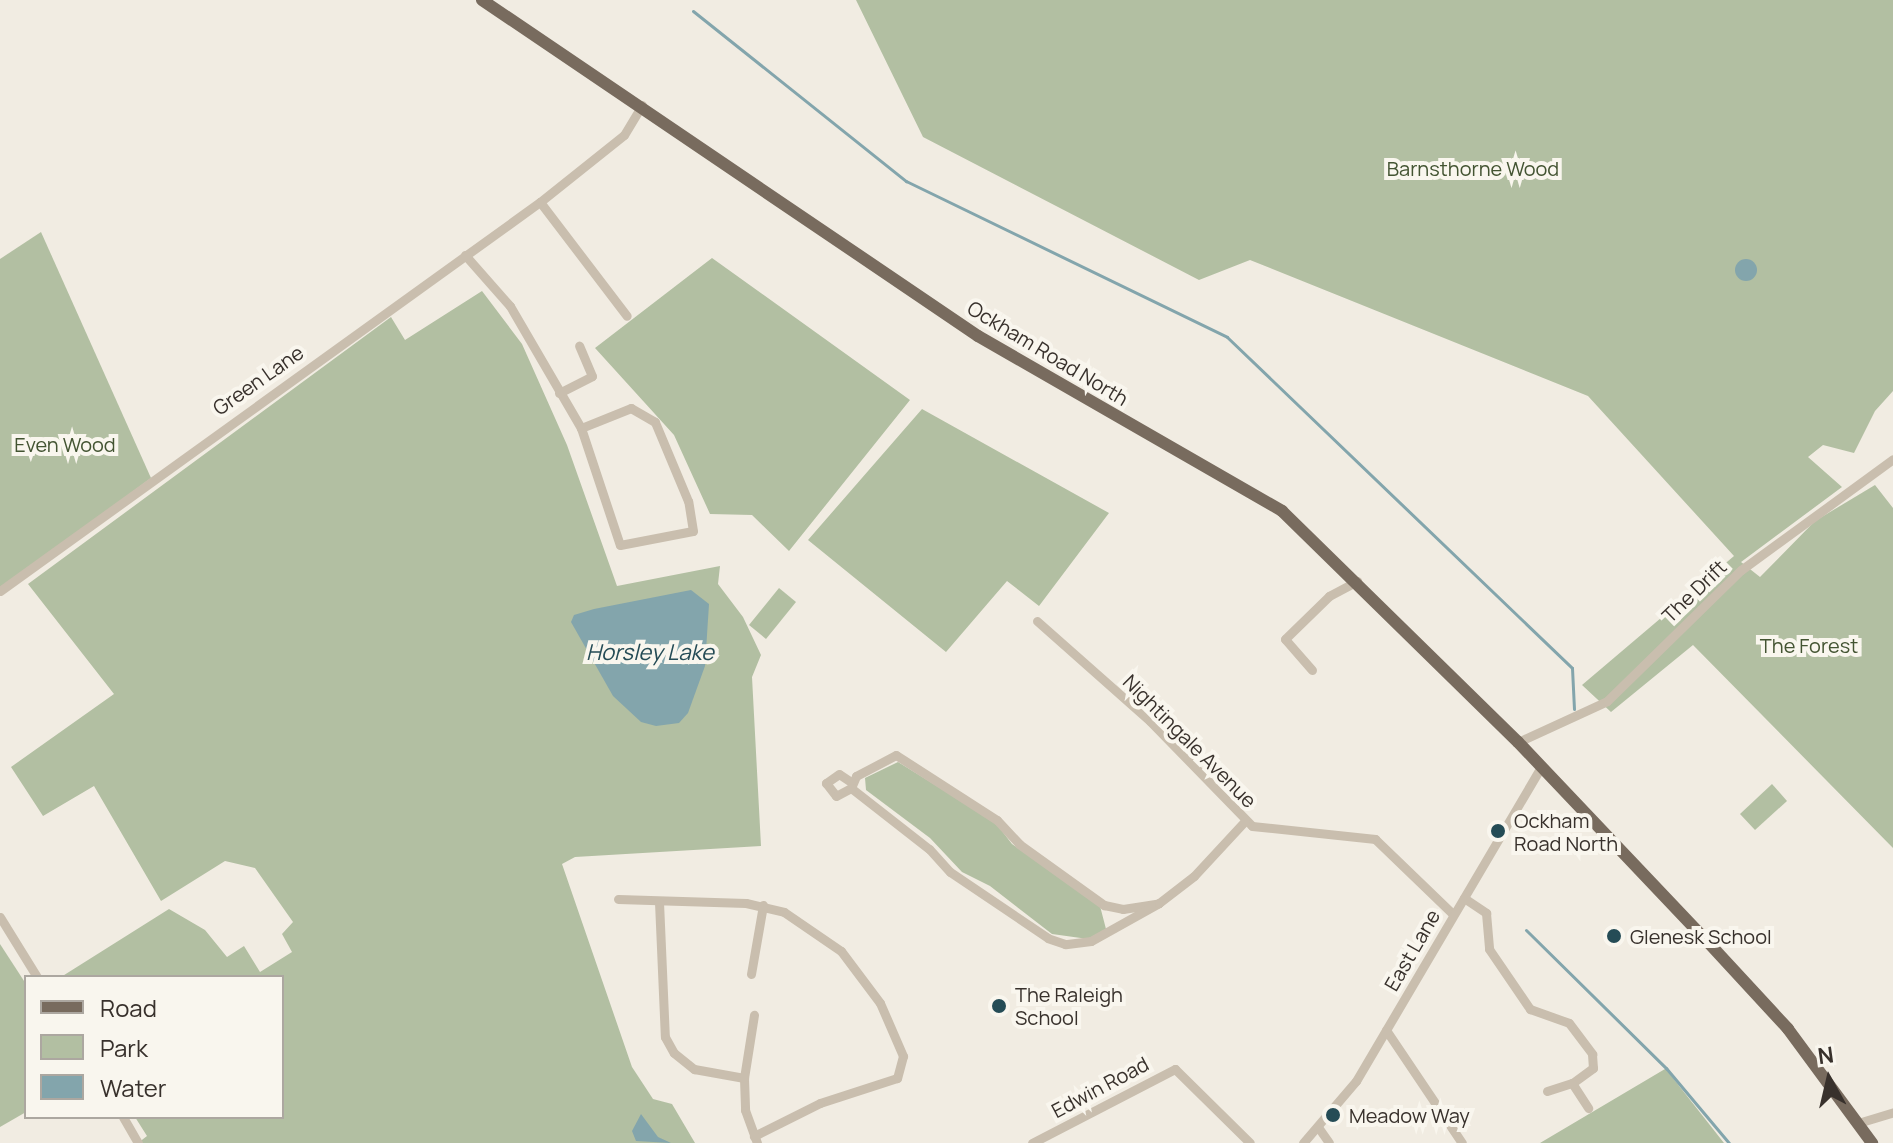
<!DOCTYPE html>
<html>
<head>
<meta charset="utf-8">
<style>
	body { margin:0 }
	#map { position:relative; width:1893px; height:1143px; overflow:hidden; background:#f1ece2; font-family:Manrope,sans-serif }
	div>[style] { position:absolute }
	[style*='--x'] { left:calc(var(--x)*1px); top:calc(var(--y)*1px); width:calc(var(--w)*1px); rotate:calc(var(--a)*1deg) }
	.green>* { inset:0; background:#b2bfa2 }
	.water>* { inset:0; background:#83a5ac }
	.round { border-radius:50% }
	.stream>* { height:3px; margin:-1.5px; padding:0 1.5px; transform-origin:1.5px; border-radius:1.5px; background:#83a5ac }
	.minor>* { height:9px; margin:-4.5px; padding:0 4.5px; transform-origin:4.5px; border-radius:4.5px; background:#c9beae }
	.major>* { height:12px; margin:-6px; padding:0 6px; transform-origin:6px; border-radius:6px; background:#786b5e }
	.dots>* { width:22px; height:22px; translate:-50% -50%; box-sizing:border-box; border:4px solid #f9f6ee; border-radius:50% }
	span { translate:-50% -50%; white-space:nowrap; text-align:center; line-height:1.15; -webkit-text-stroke:8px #f9f6ee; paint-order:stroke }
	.park-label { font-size:20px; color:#435432 }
	.street-label { font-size:20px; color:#38312c }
	.poi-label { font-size:20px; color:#38312c }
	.left { translate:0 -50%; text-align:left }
	.water-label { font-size:22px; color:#254c56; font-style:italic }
	.legend { position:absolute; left:24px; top:975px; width:260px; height:144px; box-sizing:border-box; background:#f9f6ee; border:2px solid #aca7a0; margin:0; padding:10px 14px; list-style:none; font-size:24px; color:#38312c }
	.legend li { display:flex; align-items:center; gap:16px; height:40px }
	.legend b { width:40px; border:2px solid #aca7a0 }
	.north { position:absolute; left:1789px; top:1039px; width:80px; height:80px; -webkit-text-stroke:6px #f9f6ee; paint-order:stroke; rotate:352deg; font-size:22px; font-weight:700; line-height:32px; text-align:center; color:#38312c }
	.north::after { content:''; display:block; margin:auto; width:28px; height:36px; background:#38312c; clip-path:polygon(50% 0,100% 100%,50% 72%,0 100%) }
</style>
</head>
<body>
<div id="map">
	<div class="green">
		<div style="clip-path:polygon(856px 0,1893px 0,1893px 391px,1875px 411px,1854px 453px,1823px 445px,1808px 457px,1842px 487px,1741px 562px,1760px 577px,1815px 521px,1875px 485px,1893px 508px,1893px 848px,1693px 645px,1611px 712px,1582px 685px,1734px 556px,1588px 396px,1250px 260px,1199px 280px,923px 137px)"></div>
		<div style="clip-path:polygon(41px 232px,151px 478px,0 591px,0 259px)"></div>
		<div style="clip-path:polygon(712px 258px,910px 400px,789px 551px,752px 515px,710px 514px,674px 435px,595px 348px)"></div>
		<div style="clip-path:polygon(482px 291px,522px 344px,567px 445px,617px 586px,720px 566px,718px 584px,743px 617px,761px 655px,752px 677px,761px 846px,575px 857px,562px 864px,632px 1067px,653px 1099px,672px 1104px,695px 1143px,138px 1143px,147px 1136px,135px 1117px,282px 1117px,282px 977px,61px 977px,169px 909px,205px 930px,227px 957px,244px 946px,260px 972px,292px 952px,282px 934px,293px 922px,255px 868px,225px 861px,161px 901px,94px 786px,43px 816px,11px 767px,114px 694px,28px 584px,391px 317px,405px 340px)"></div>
		<div style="clip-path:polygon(922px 409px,1109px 513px,1039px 606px,1007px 581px,946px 652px,808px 540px)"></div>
		<div style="clip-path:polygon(779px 588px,796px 602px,766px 639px,749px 625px)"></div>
		<div style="clip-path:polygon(898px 762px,995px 822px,1012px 844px,1100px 906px,1106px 929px,1088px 939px,1052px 934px,990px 886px,962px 872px,930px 838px,866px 790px,865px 778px)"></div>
		<div style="clip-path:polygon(1772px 784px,1787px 801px,1755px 830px,1740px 814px)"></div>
		<div style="clip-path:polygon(0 944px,26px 984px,26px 1112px,0 1127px)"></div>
		<div style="clip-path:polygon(1665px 1068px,1724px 1143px,1540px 1143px,1665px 1069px)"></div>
	</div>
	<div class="water">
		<div class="round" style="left:1735px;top:259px;width:22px;height:22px"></div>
		<div style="clip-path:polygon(691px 590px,709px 604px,705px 666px,688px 713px,679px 723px,656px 726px,641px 722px,613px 696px,571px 622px,574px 615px,594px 609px)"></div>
		<div style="clip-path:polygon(641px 1114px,658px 1137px,671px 1143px,636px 1141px,632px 1131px)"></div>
	</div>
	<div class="stream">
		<div style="--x:693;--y:11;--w:273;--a:38.6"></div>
		<div style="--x:906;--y:181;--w:357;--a:25.9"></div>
		<div style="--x:1227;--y:337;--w:478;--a:43.8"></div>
		<div style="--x:1572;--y:668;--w:41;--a:87.2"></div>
		<div style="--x:1526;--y:930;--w:197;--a:44.6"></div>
		<div style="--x:1666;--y:1068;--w:98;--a:50"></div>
	</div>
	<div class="minor">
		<div style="--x:540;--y:202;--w:143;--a:52.7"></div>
		<div style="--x:465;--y:255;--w:68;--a:48.6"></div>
		<div style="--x:510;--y:306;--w:141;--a:59.8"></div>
		<div style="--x:581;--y:428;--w:123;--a:71.6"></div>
		<div style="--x:620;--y:545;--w:74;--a:-10.9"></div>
		<div style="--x:693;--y:531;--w:30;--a:-99"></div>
		<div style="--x:688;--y:501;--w:86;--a:-112.7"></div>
		<div style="--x:655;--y:422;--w:28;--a:-150"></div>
		<div style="--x:631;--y:408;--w:54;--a:158.2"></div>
		<div style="--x:559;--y:393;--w:37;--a:-27"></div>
		<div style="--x:592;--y:376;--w:33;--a:-113"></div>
		<div style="--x:0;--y:591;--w:666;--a:-35.77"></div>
		<div style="--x:540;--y:202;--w:107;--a:-38.6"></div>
		<div style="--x:624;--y:135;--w:35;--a:-59"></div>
		<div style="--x:1037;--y:621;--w:151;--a:41.5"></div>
		<div style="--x:1150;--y:721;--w:146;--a:45.8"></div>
		<div style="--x:1252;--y:826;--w:124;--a:6"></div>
		<div style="--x:1375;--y:839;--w:108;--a:43.9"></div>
		<div style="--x:1312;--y:670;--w:41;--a:-131.1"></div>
		<div style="--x:1285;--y:639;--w:62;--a:-44.3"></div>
		<div style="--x:1329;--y:596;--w:32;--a:-28"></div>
		<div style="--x:1518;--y:742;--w:98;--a:-24.7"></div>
		<div style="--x:1607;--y:701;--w:187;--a:-44.4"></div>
		<div style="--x:1741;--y:570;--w:188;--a:-36.1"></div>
		<div style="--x:896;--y:755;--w:120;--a:32.8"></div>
		<div style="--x:997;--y:820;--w:33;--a:47"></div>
		<div style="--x:1019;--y:844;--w:105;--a:35.7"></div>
		<div style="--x:1104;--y:905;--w:19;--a:12"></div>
		<div style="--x:1123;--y:909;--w:36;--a:-9"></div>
		<div style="--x:1159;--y:903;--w:78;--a:150.8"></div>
		<div style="--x:1091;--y:941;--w:26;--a:173"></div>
		<div style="--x:1065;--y:944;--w:18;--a:-161"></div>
		<div style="--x:1048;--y:938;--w:118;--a:-146"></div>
		<div style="--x:950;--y:872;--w:31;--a:-132"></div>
		<div style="--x:929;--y:849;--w:99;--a:-142"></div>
		<div style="--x:851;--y:788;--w:13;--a:-67"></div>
		<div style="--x:856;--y:776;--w:45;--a:-27.7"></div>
		<div style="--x:851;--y:782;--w:14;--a:-146"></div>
		<div style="--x:839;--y:774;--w:16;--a:145"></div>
		<div style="--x:826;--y:783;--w:16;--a:52"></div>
		<div style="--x:836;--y:796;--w:17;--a:-28"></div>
		<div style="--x:1464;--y:898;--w:27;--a:34"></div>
		<div style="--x:1486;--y:913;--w:36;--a:85"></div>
		<div style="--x:1489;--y:949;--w:73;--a:55.7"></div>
		<div style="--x:1530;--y:1009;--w:41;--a:19.7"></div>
		<div style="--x:1569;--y:1023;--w:39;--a:53"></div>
		<div style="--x:1592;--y:1054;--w:14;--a:86"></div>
		<div style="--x:1593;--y:1068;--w:26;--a:144"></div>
		<div style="--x:1572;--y:1083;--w:30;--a:57"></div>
		<div style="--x:618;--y:899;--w:128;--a:1.8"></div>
		<div style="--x:746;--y:903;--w:39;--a:13"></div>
		<div style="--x:784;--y:912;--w:69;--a:34.4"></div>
		<div style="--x:841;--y:951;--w:65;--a:53.1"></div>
		<div style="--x:880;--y:1003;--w:58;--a:66.5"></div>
		<div style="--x:903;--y:1056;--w:23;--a:105"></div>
		<div style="--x:897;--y:1078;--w:81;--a:162"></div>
		<div style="--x:820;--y:1103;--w:74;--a:153.4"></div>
		<div style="--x:659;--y:902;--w:135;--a:87.5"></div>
		<div style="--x:665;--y:1037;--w:18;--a:61"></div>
		<div style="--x:674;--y:1053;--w:26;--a:39"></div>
		<div style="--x:694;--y:1069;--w:51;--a:10.2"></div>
		<div style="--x:744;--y:1078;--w:32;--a:88"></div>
		<div style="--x:745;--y:1110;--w:35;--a:70"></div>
		<div style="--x:1159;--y:903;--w:44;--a:-37.6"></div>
		<div style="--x:1194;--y:876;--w:75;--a:-47.2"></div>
		<div style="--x:0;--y:917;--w:70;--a:58.3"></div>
		<div style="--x:751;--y:974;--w:70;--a:-80.1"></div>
		<div style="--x:1386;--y:1030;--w:136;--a:56.1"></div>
		<div style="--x:744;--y:1078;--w:64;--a:-81"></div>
		<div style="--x:1547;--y:1091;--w:26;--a:-18"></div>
		<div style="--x:123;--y:1117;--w:30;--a:60"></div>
		<div style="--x:1858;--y:1123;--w:37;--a:-17"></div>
		<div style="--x:1318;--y:1127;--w:19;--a:55"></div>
		<div style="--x:1032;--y:1143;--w:161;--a:-27.4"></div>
		<div style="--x:1175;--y:1069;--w:105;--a:44.6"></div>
		<div style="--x:1303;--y:1143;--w:82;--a:-49.5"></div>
		<div style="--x:1356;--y:1081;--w:364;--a:-59.5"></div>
	</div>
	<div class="major">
		<div style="--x:482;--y:0;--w:599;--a:34.11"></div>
		<div style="--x:978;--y:336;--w:351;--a:29.9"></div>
		<div style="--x:1282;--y:511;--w:330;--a:44.4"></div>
		<div style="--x:1518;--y:742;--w:273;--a:46.5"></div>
		<div style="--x:1706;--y:940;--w:121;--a:47.3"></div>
		<div style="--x:1788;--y:1029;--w:142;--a:53.6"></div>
	</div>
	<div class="dots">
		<div style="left:1498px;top:831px;background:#254c56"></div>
		<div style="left:1614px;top:936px;background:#254c56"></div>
		<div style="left:999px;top:1006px;background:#254c56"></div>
		<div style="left:1333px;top:1115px;background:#254c56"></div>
	</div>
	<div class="park-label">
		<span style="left:1473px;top:168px">Barnsthorne Wood</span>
		<span style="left:65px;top:444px">Even Wood</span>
		<span style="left:1809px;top:645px">The Forest</span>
	</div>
	<div class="street-label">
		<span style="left:1048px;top:353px;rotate:31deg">Ockham Road North</span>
		<span style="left:258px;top:380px;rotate:-35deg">Green Lane</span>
		<span style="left:1694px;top:591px;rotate:-44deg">The Drift</span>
		<span style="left:1190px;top:741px;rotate:45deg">Nightingale Avenue</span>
		<span style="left:1412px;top:950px;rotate:-60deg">East Lane</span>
		<span style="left:1100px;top:1087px;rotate:-28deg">Edwin Road</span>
	</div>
	<div class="poi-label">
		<span class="left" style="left:1514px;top:832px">Ockham<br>Road North</span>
		<span class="left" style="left:1630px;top:936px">Glenesk School</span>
		<span class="left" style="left:1015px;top:1006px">The Raleigh<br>School</span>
		<span class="left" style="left:1349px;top:1115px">Meadow Way</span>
	</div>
	<div class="water-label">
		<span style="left:650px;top:653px">Horsley Lake</span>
	</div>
	<ul class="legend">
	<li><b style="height:10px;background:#786b5e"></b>Road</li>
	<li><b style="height:22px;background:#b2bfa2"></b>Park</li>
	<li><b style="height:22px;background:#83a5ac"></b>Water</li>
	</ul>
	<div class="north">N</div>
</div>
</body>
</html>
